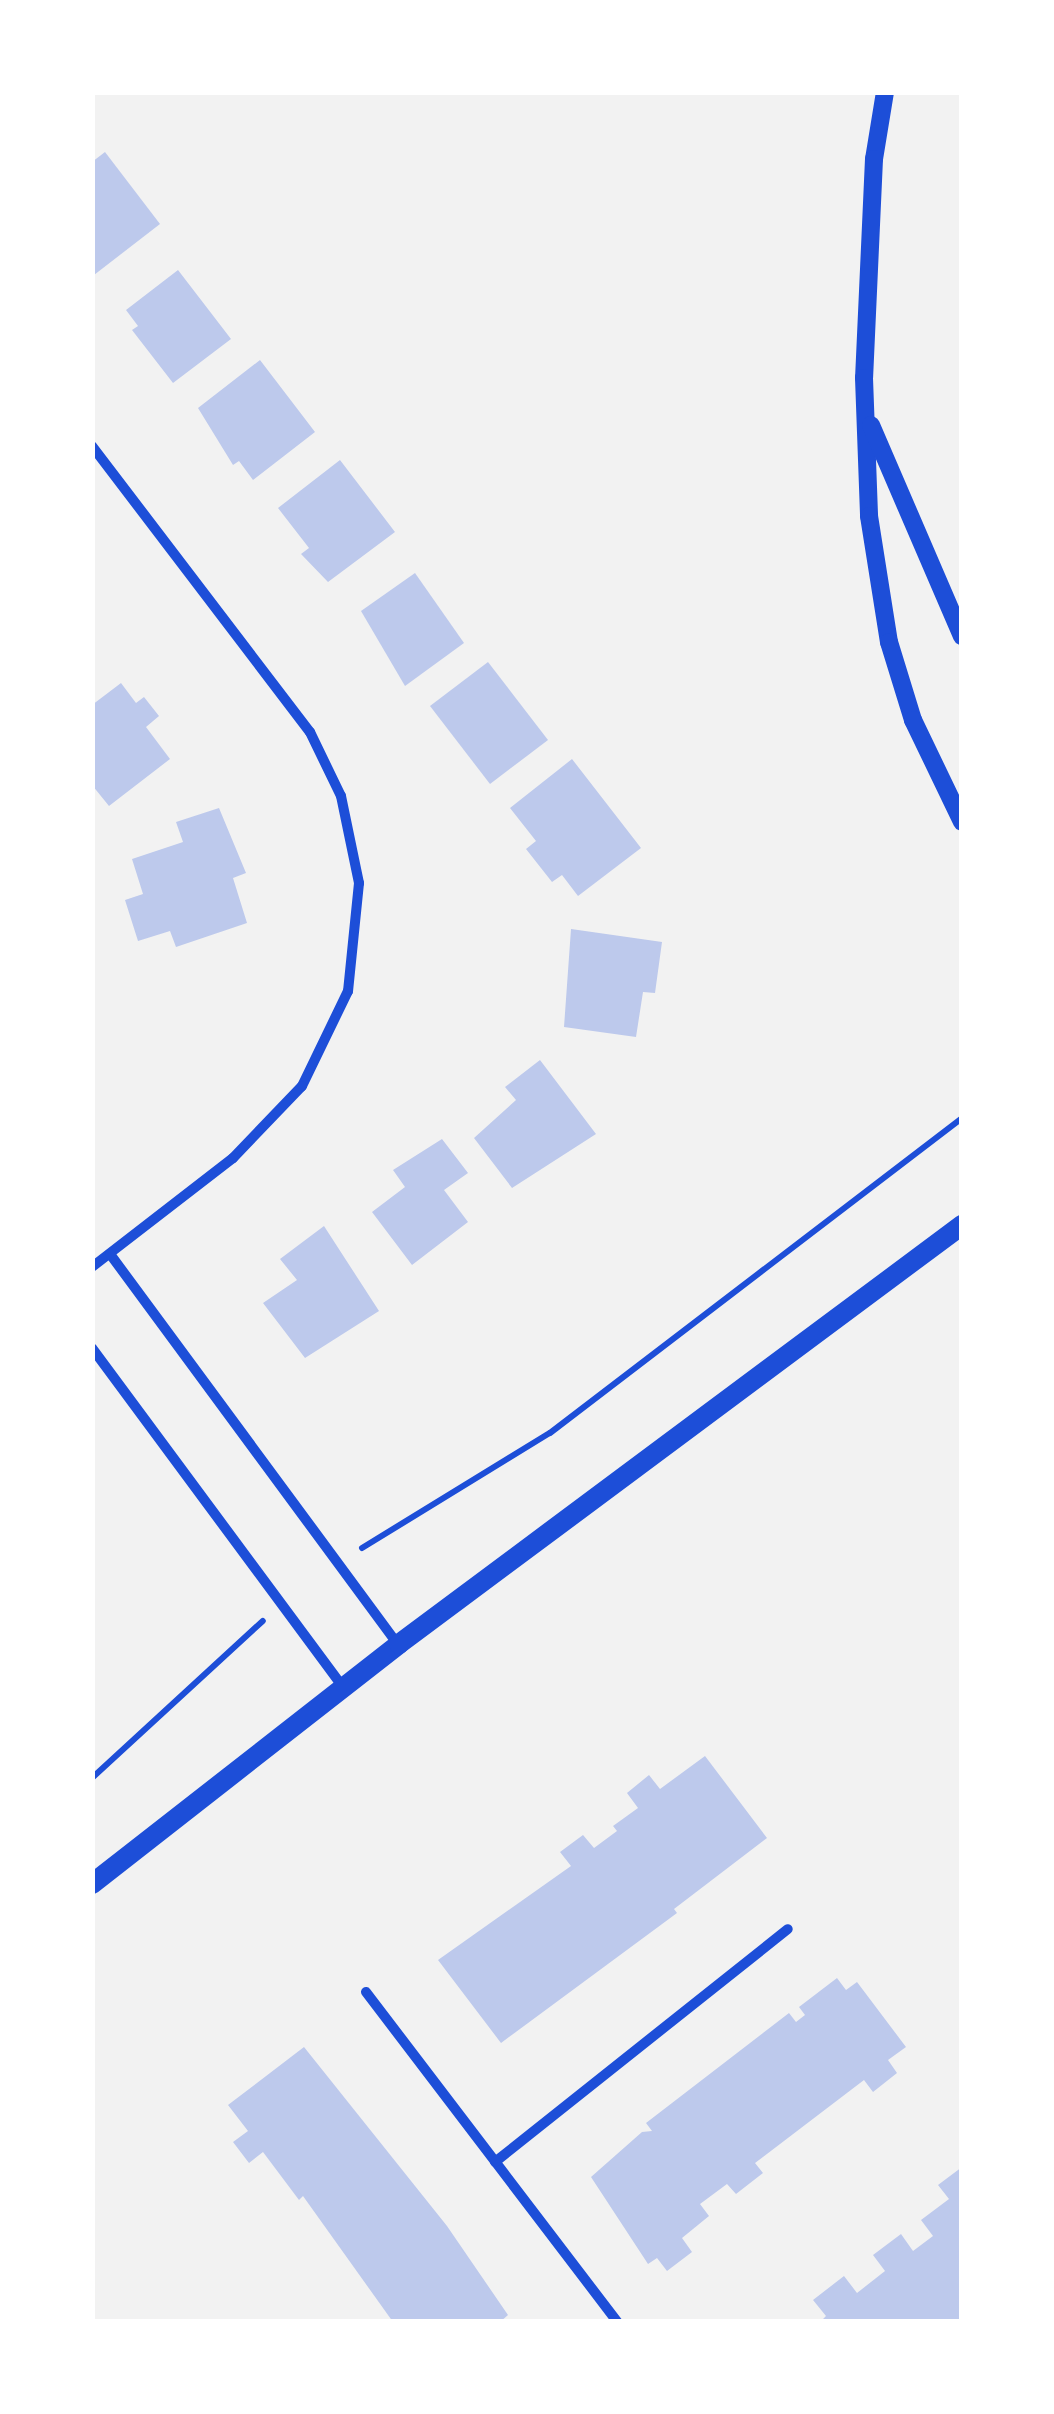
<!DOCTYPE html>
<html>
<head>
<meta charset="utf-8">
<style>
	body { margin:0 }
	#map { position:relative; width:1054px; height:2414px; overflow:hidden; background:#f2f2f2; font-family:Quicksand,sans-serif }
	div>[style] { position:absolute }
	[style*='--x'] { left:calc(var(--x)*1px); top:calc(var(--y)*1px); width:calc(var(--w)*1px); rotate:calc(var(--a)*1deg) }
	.building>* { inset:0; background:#bdc9ec }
	.path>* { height:6px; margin:-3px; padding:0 3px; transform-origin:3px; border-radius:3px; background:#1d4ed8 }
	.minor>* { height:10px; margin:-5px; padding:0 5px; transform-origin:5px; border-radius:5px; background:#1d4ed8 }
	.tertiary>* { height:18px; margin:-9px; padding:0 9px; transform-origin:9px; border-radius:9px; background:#1d4ed8 }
	.secondary>* { height:20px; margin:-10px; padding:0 10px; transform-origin:10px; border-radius:10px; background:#1d4ed8 }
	span { translate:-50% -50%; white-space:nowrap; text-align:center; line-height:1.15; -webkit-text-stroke:9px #fff; paint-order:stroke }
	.frame { position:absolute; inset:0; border:95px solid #fff; pointer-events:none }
</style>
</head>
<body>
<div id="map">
	<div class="building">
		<div style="clip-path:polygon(105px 152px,160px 224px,94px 275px,92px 162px)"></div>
		<div style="clip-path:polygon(178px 270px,231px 339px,173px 383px,132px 330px,138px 326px,126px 310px)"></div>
		<div style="clip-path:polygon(260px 360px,315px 432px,253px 480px,239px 461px,233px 465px,198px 408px)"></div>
		<div style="clip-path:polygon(340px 460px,395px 532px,328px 582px,301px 554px,309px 548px,278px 508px)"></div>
		<div style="clip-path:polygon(415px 573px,464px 643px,405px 686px,361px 611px)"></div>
		<div style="clip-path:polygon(488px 662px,548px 740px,490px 784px,430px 706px)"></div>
		<div style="clip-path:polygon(121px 683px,136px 703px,144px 697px,159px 716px,146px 727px,170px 759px,109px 806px,92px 785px,92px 705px)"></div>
		<div style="clip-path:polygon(572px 759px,641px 848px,578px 896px,562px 875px,552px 882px,526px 849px,536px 841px,510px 808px)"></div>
		<div style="clip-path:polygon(219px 808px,246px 873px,233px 878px,247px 923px,176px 947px,170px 931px,138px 941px,125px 900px,143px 894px,132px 859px,183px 842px,176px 822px)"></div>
		<div style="clip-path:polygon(571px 929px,662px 942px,655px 993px,643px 992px,636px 1037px,564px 1027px)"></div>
		<div style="clip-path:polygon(540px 1060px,596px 1134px,512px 1188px,474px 1138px,516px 1100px,505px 1087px)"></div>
		<div style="clip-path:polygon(442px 1139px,468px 1173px,444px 1190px,468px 1222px,412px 1265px,372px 1212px,405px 1187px,393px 1170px)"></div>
		<div style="clip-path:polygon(324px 1226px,379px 1311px,305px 1358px,263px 1303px,297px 1280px,280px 1259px)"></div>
		<div style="clip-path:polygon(705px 1756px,767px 1838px,674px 1909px,677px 1913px,501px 2043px,438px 1960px,571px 1866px,560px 1852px,583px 1835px,594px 1848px,617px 1831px,613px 1826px,638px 1808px,627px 1793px,649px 1775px,660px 1789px)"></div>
		<div style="clip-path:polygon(837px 1978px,846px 1990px,857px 1982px,906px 2047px,888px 2060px,897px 2073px,873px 2092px,864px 2080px,755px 2163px,763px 2173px,736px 2194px,727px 2184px,700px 2204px,709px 2216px,682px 2238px,692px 2252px,667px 2271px,657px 2258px,648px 2264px,591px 2177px,642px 2132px,652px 2131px,646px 2123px,789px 2013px,796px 2022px,805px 2015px,799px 2007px)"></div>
		<div style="clip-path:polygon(304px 2047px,447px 2226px,508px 2315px,500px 2322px,393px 2322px,303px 2196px,299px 2200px,263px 2152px,249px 2163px,233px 2142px,248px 2131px,228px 2105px)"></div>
		<div style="clip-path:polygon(962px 2167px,962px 2322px,820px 2322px,826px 2316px,813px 2300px,844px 2276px,857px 2293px,885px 2271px,873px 2255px,901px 2234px,913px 2251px,933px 2236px,921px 2220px,949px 2199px,938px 2185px)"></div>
	</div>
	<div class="path">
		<div style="--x:362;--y:1548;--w:220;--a:-31.5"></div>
		<div style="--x:550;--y:1433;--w:519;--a:-37.4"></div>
		<div style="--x:92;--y:1778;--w:232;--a:-42.6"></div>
	</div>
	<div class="minor">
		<div style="--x:92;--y:446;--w:360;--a:52.7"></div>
		<div style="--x:310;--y:732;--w:71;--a:64.2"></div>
		<div style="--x:341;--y:796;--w:89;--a:78.3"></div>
		<div style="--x:359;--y:883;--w:109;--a:95.8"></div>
		<div style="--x:348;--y:991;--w:106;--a:115.8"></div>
		<div style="--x:302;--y:1086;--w:100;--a:133.8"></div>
		<div style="--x:233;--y:1158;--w:178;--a:142.3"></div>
		<div style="--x:110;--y:1254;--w:485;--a:53.6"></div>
		<div style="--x:92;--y:1348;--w:424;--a:53.5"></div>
		<div style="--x:366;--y:1992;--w:415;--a:52.7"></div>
		<div style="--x:495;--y:2162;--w:374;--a:-38.5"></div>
	</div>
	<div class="tertiary">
		<div style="--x:885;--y:92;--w:68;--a:99.3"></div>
		<div style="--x:874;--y:159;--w:219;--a:92.6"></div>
		<div style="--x:864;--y:378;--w:138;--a:87.9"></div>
		<div style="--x:869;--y:516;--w:128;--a:81"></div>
		<div style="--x:889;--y:642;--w:82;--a:72.9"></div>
		<div style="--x:913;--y:720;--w:113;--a:64.3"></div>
		<div style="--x:871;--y:425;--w:230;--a:66.7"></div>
	</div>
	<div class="secondary">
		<div style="--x:92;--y:1884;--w:390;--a:-38"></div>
		<div style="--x:399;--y:1644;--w:702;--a:-36.66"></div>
	</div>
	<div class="frame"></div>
</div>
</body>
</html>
